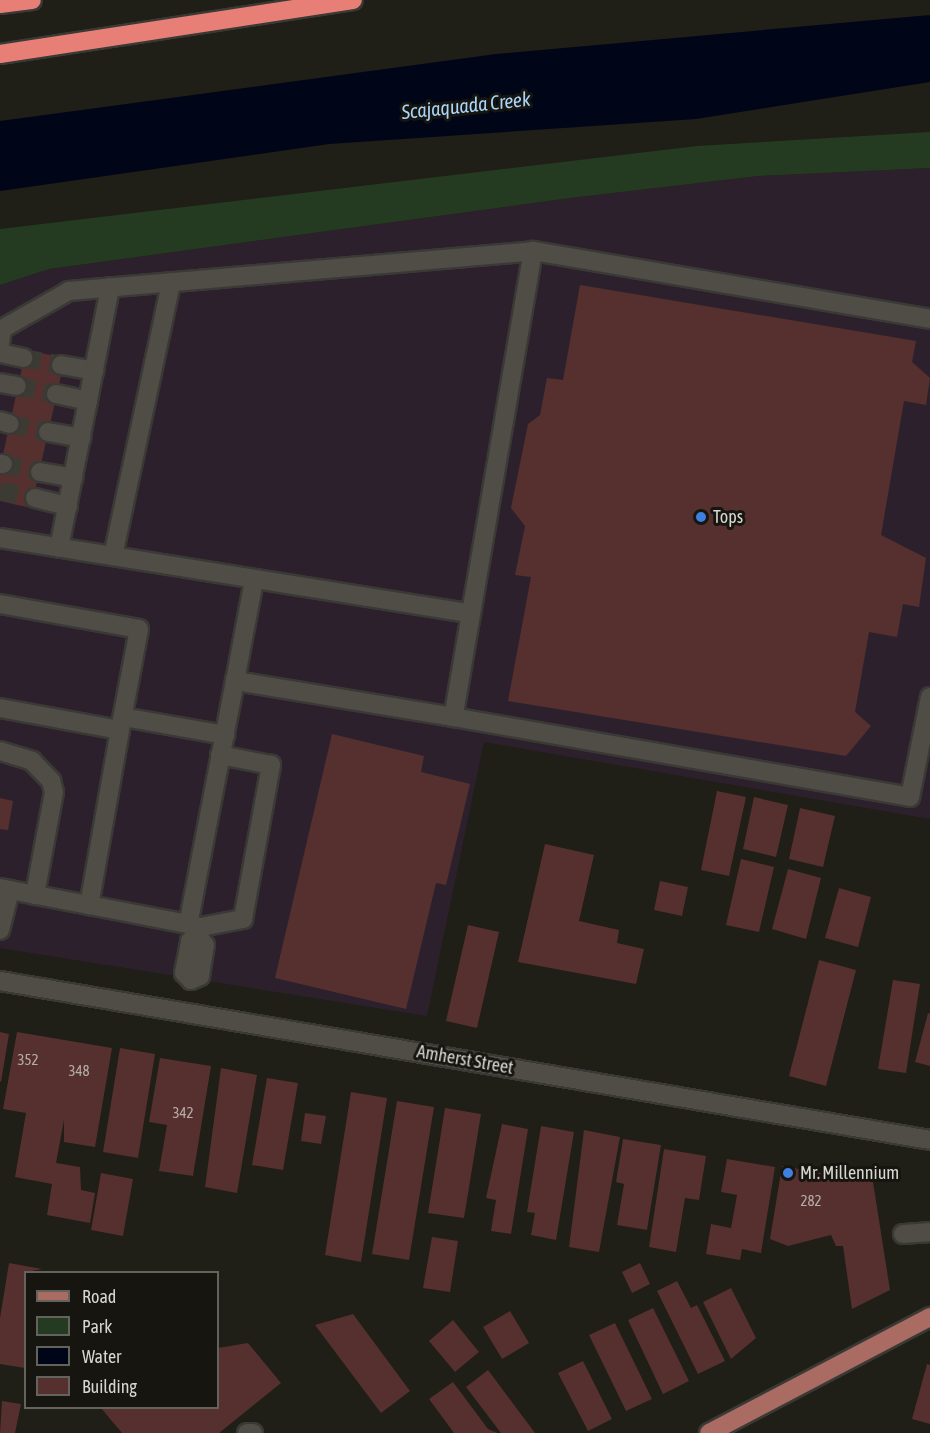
<!DOCTYPE html>
<html>
<head>
<meta charset="utf-8">
<style>
	body { margin:0 }
	#map { position:relative; width:930px; height:1433px; overflow:hidden; background:#1f1e17; font-family:"Asap Condensed",sans-serif }
	div>[style] { position:absolute }
	[style*='--x'] { left:calc(var(--x)*1px); top:calc(var(--y)*1px); width:calc(var(--w)*1px); rotate:calc(var(--a)*1deg) }
	.commercial>* { inset:0; background:#2d202d }
	.green>* { inset:0; background:#253b21 }
	.water>* { inset:0; background:#000518 }
	.building>* { inset:0; background:#55302f }
	.minor-tunnel>* { height:18px; margin-top:-9px; transform-origin:0; background:repeating-linear-gradient(90deg,#3b3a33 0 18px,transparent 0 27px) }
	.roads { filter:drop-shadow(2px 0 #3a3935) drop-shadow(-2px 0 #3a3935) drop-shadow(0 2px #3a3935) drop-shadow(0 -2px #3a3935) }
	.minor>* { height:18px; margin:-9px; padding:0 9px; transform-origin:9px; border-radius:9px; background:#4f4d46 }
	.major>* { height:18px; margin:-9px; padding:0 9px; transform-origin:9px; border-radius:9px; background:#aa6b63 }
	.highway>* { height:18px; margin:-9px; padding:0 9px; transform-origin:9px; border-radius:9px; background:#e77f76 }
	.dots>* { width:16px; height:16px; translate:-50% -50%; box-sizing:border-box; border:3px solid #16150f; border-radius:50% }
	span { translate:-50% -50%; white-space:nowrap; text-align:center; line-height:1.15; -webkit-text-stroke:6px #16150f; paint-order:stroke }
	.number-label { font-size:15px; color:#b6aca8 }
	.number-label span { -webkit-text-stroke-width:0 }
	.poi-label { font-size:18px; color:#d7d6d1 }
	.left { translate:0 -50%; text-align:left }
	.street-label { font-size:18px; color:#d7d6d1 }
	.water-label { font-size:20px; color:#aad4f9; font-style:italic }
	.legend { position:absolute; left:24px; top:1271px; width:195px; height:138px; box-sizing:border-box; background:#16150f; border:2px solid #63625d; margin:0; padding:8px 10px; list-style:none; font-size:18px; color:#d7d6d1 }
	.legend li { display:flex; align-items:center; gap:12px; height:30px }
	.legend b { width:30px; border:2px solid #63625d }
</style>
</head>
<body>
<div id="map">
	<div class="commercial">
		<div style="clip-path:polygon(930px 168px,930px 819px,484px 742px,427px 1016px,0 948px,0 285px,49px 269px,570px 198px,758px 176px)"></div>
	</div>
	<div class="green">
		<div style="clip-path:polygon(930px 132px,930px 168px,758px 176px,570px 198px,49px 269px,0 285px,0 229px,697px 146px)"></div>
	</div>
	<div class="water">
		<div style="clip-path:polygon(930px 15px,930px 82px,696px 119px,329px 144px,0 191px,0 121px,496px 54px)"></div>
	</div>
	<div class="building">
		<div style="clip-path:polygon(580px 285px,916px 341px,912px 362px,930px 378px,926px 405px,904px 401px,881px 535px,926px 558px,919px 607px,903px 604px,897px 637px,869px 632px,855px 712px,871px 726px,846px 756px,508px 701px,531px 577px,515px 575px,525px 526px,511px 508px,528px 424px,540px 415px,547px 378px,563px 380px)"></div>
		<div style="clip-path:polygon(26px 350px,65px 358px,31px 508px,0 501px,0 468px)"></div>
		<div style="clip-path:polygon(332px 734px,424px 756px,421px 772px,470px 784px,446px 885px,436px 883px,406px 1009px,275px 978px)"></div>
		<div style="clip-path:polygon(717px 791px,746px 797px,729px 876px,701px 870px)"></div>
		<div style="clip-path:polygon(754px 797px,788px 805px,776px 857px,743px 849px)"></div>
		<div style="clip-path:polygon(0 798px,13px 801px,8px 830px,0 829px)"></div>
		<div style="clip-path:polygon(800px 808px,835px 816px,823px 867px,789px 859px)"></div>
		<div style="clip-path:polygon(545px 844px,594px 855px,579px 921px,619px 930px,617px 943px,644px 949px,636px 984px,518px 962px)"></div>
		<div style="clip-path:polygon(741px 859px,774px 867px,759px 932px,726px 925px)"></div>
		<div style="clip-path:polygon(788px 869px,821px 878px,806px 939px,772px 929px)"></div>
		<div style="clip-path:polygon(660px 881px,688px 887px,682px 916px,654px 910px)"></div>
		<div style="clip-path:polygon(839px 888px,871px 897px,858px 947px,825px 938px)"></div>
		<div style="clip-path:polygon(468px 925px,499px 932px,477px 1028px,446px 1021px)"></div>
		<div style="clip-path:polygon(819px 960px,856px 970px,826px 1086px,789px 1076px)"></div>
		<div style="clip-path:polygon(893px 980px,920px 984px,906px 1073px,878px 1069px)"></div>
		<div style="clip-path:polygon(928px 1013px,930px 1014px,930px 1066px,915px 1062px)"></div>
		<div style="clip-path:polygon(0 1032px,9px 1034px,1px 1082px,0 1081px)"></div>
		<div style="clip-path:polygon(17px 1032px,112px 1048px,95px 1147px,64px 1142px,64px 1120px,56px 1163px,80px 1167px,81px 1190px,95px 1193px,90px 1223px,47px 1215px,52px 1184px,15px 1177px,26px 1113px,3px 1109px)"></div>
		<div style="clip-path:polygon(120px 1048px,155px 1054px,138px 1158px,103px 1152px)"></div>
		<div style="clip-path:polygon(160px 1058px,211px 1066px,193px 1176px,159px 1171px,167px 1125px,149px 1122px)"></div>
		<div style="clip-path:polygon(221px 1068px,257px 1075px,237px 1193px,205px 1187px)"></div>
		<div style="clip-path:polygon(267px 1078px,298px 1083px,283px 1170px,252px 1165px)"></div>
		<div style="clip-path:polygon(351px 1092px,387px 1098px,361px 1262px,325px 1255px)"></div>
		<div style="clip-path:polygon(397px 1101px,434px 1107px,409px 1260px,372px 1254px)"></div>
		<div style="clip-path:polygon(445px 1108px,481px 1114px,464px 1218px,428px 1213px)"></div>
		<div style="clip-path:polygon(305px 1113px,326px 1116px,321px 1144px,301px 1141px)"></div>
		<div style="clip-path:polygon(502px 1124px,528px 1129px,511px 1234px,491px 1231px,496px 1200px,486px 1198px)"></div>
		<div style="clip-path:polygon(541px 1126px,574px 1132px,556px 1240px,531px 1235px,535px 1213px,527px 1212px)"></div>
		<div style="clip-path:polygon(584px 1130px,620px 1137px,599px 1252px,569px 1247px)"></div>
		<div style="clip-path:polygon(623px 1139px,661px 1145px,647px 1230px,617px 1225px,624px 1184px,616px 1182px)"></div>
		<div style="clip-path:polygon(664px 1149px,706px 1156px,699px 1200px,685px 1198px,676px 1252px,649px 1247px)"></div>
		<div style="clip-path:polygon(727px 1159px,775px 1167px,761px 1253px,742px 1249px,740px 1260px,706px 1254px,711px 1224px,731px 1228px,737px 1195px,721px 1192px)"></div>
		<div style="clip-path:polygon(782px 1166px,873px 1182px,890px 1290px,852px 1309px,843px 1246px,836px 1246px,831px 1235px,788px 1246px,770px 1239px)"></div>
		<div style="clip-path:polygon(101px 1173px,133px 1179px,123px 1236px,91px 1230px)"></div>
		<div style="clip-path:polygon(432px 1237px,458px 1241px,450px 1292px,423px 1288px)"></div>
		<div style="clip-path:polygon(9px 1263px,42px 1269px,26px 1272px,25px 1368px,0 1364px,0 1318px)"></div>
		<div style="clip-path:polygon(640px 1263px,650px 1284px,632px 1293px,622px 1272px)"></div>
		<div style="clip-path:polygon(677px 1281px,691px 1308px,697px 1305px,725px 1361px,698px 1374px,657px 1291px)"></div>
		<div style="clip-path:polygon(731px 1288px,756px 1338px,731px 1359px,703px 1302px)"></div>
		<div style="clip-path:polygon(653px 1308px,689px 1381px,663px 1394px,628px 1320px)"></div>
		<div style="clip-path:polygon(510px 1311px,529px 1343px,502px 1359px,483px 1327px)"></div>
		<div style="clip-path:polygon(353px 1314px,410px 1391px,381px 1413px,315px 1325px)"></div>
		<div style="clip-path:polygon(453px 1320px,479px 1352px,455px 1372px,429px 1341px)"></div>
		<div style="clip-path:polygon(615px 1323px,652px 1399px,626px 1411px,589px 1335px)"></div>
		<div style="clip-path:polygon(248px 1343px,281px 1383px,219px 1433px,122px 1433px,101px 1408px,218px 1408px,218px 1348px)"></div>
		<div style="clip-path:polygon(583px 1361px,612px 1419px,588px 1431px,558px 1373px)"></div>
		<div style="clip-path:polygon(927px 1364px,930px 1365px,930px 1424px,912px 1419px)"></div>
		<div style="clip-path:polygon(488px 1370px,535px 1433px,501px 1433px,466px 1387px)"></div>
		<div style="clip-path:polygon(453px 1382px,488px 1429px,497px 1433px,454px 1433px,429px 1399px)"></div>
		<div style="clip-path:polygon(2px 1401px,21px 1404px,15px 1433px,0 1433px)"></div>
	</div>
	<div class="minor-tunnel">
		<div style="--x:23;--y:358;--w:39;--a:10"></div>
		<div style="--x:17;--y:386;--w:40;--a:12"></div>
		<div style="--x:10;--y:424;--w:39;--a:12"></div>
		<div style="--x:3;--y:464;--w:38;--a:12"></div>
		<div style="--x:0;--y:491;--w:36;--a:11"></div>
	</div>
	<div class="roads">
		<div class="minor">
			<div style="--x:533;--y:251;--w:403;--a:9.7"></div>
			<div style="--x:0;--y:344;--w:15;--a:-82"></div>
			<div style="--x:2;--y:329;--w:77;--a:-29.6"></div>
			<div style="--x:69;--y:291;--w:466;--a:-4.9"></div>
			<div style="--x:533;--y:251;--w:473;--a:99.7"></div>
			<div style="--x:453;--y:717;--w:221;--a:-170.6"></div>
			<div style="--x:235;--y:681;--w:248;--a:100.9"></div>
			<div style="--x:188;--y:924;--w:13;--a:13"></div>
			<div style="--x:201;--y:927;--w:11;--a:100"></div>
			<div style="--x:0;--y:353;--w:24;--a:12"></div>
			<div style="--x:61;--y:365;--w:34;--a:10"></div>
			<div style="--x:0;--y:383;--w:17;--a:10"></div>
			<div style="--x:56;--y:394;--w:33;--a:12"></div>
			<div style="--x:0;--y:421;--w:10;--a:17"></div>
			<div style="--x:48;--y:432;--w:34;--a:10"></div>
			<div style="--x:0;--y:464;--w:3;--a:0"></div>
			<div style="--x:40;--y:472;--w:34;--a:10"></div>
			<div style="--x:35;--y:498;--w:34;--a:14"></div>
			<div style="--x:0;--y:538;--w:476;--a:9.1"></div>
			<div style="--x:59;--y:548;--w:266;--a:-78.9"></div>
			<div style="--x:113;--y:556;--w:280;--a:-78"></div>
			<div style="--x:0;--y:604;--w:141;--a:10.2"></div>
			<div style="--x:139;--y:629;--w:103;--a:100.7"></div>
			<div style="--x:235;--y:681;--w:103;--a:-79.3"></div>
			<div style="--x:0;--y:708;--w:122;--a:10.4"></div>
			<div style="--x:120;--y:730;--w:178;--a:100"></div>
			<div style="--x:89;--y:905;--w:101;--a:10.9"></div>
			<div style="--x:123;--y:717;--w:104;--a:10"></div>
			<div style="--x:453;--y:717;--w:464;--a:9.9"></div>
			<div style="--x:910;--y:797;--w:102;--a:-78.7"></div>
			<div style="--x:0;--y:751;--w:34;--a:17"></div>
			<div style="--x:32;--y:761;--w:28;--a:46"></div>
			<div style="--x:51;--y:781;--w:11;--a:75"></div>
			<div style="--x:54;--y:792;--w:105;--a:100.5"></div>
			<div style="--x:0;--y:888;--w:10;--a:11"></div>
			<div style="--x:10;--y:890;--w:41;--a:104"></div>
			<div style="--x:10;--y:890;--w:80;--a:10.8"></div>
			<div style="--x:201;--y:927;--w:43;--a:-10.8"></div>
			<div style="--x:243;--y:919;--w:157;--a:-79.7"></div>
			<div style="--x:271;--y:765;--w:52;--a:-168.9"></div>
			<div style="--x:191;--y:980;--w:10;--a:-135"></div>
			<div style="--x:184;--y:973;--w:33;--a:-79"></div>
			<div style="--x:190;--y:941;--w:9;--a:-18"></div>
			<div style="--x:191;--y:980;--w:10;--a:-24"></div>
			<div style="--x:200;--y:976;--w:31;--a:-81"></div>
			<div style="--x:205;--y:945;--w:9;--a:-131"></div>
			<div style="--x:0;--y:981;--w:943;--a:9.7"></div>
			<div style="--x:903;--y:1234;--w:27;--a:-4"></div>
			<div style="--x:247;--y:1433;--w:6;--a:0"></div>
		</div>
		<div class="major">
			<div style="--x:709;--y:1433;--w:250;--a:-27.7"></div>
		</div>
		<div class="highway">
			<div style="--x:0;--y:4;--w:32;--a:-7"></div>
			<div style="--x:0;--y:54;--w:357;--a:-8.7"></div>
		</div>
	</div>
	<div class="dots">
		<div style="left:701px;top:517px;background:#3f7fe0"></div>
		<div style="left:788px;top:1173px;background:#3f7fe0"></div>
	</div>
	<div class="number-label">
		<span style="left:28px;top:1060px">352</span>
		<span style="left:79px;top:1071px">348</span>
		<span style="left:183px;top:1113px">342</span>
		<span style="left:811px;top:1201px">282</span>
	</div>
	<div class="poi-label">
		<span class="left" style="left:713px;top:517px">Tops</span>
		<span class="left" style="left:800px;top:1173px">Mr. Millennium</span>
	</div>
	<div class="street-label">
		<span style="left:465px;top:1060px;rotate:10deg">Amherst Street</span>
	</div>
	<div class="water-label">
		<span style="left:466px;top:105px;rotate:-6deg">Scajaquada Creek</span>
	</div>
	<ul class="legend">
	<li><b style="height:8px;background:#aa6b63"></b>Road</li>
	<li><b style="height:16px;background:#253b21"></b>Park</li>
	<li><b style="height:16px;background:#000518"></b>Water</li>
	<li><b style="height:16px;background:#55302f"></b>Building</li>
	</ul>
</div>
</body>
</html>
